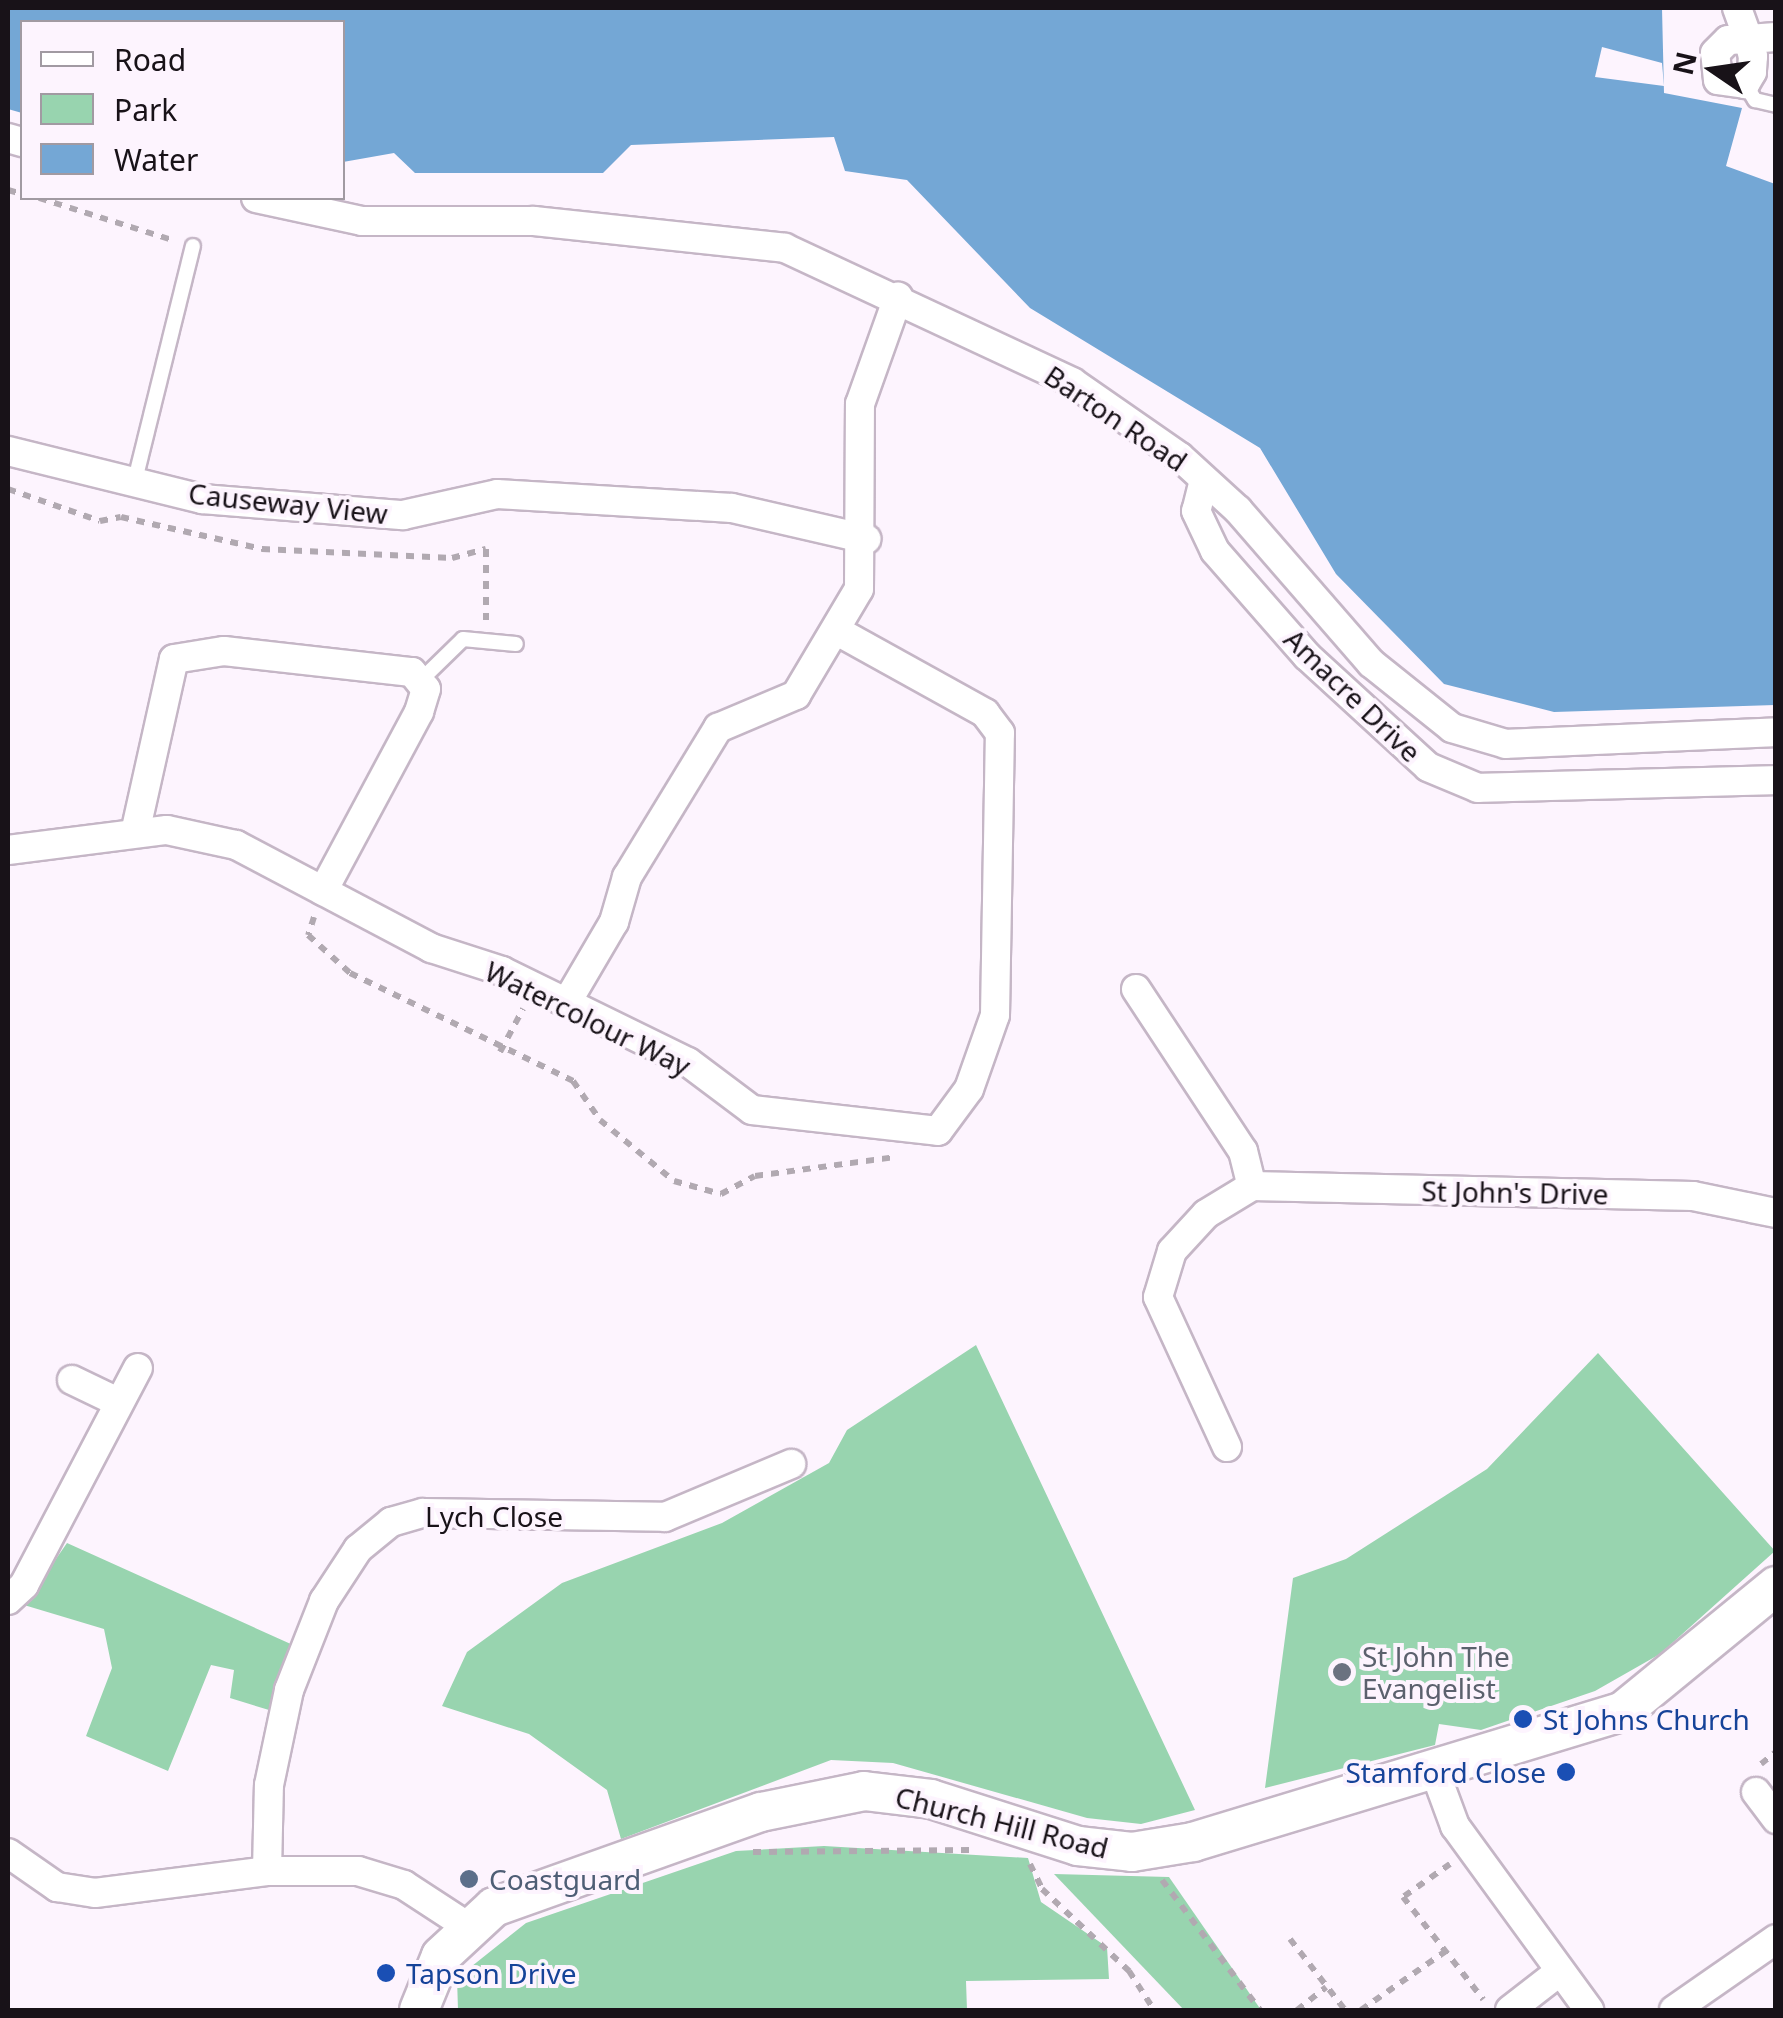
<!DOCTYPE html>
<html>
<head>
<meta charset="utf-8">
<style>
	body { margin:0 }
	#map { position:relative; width:1783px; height:2018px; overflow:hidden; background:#fdf4fe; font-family:"Noto Sans",sans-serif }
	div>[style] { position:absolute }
	.green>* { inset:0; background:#98d4af }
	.water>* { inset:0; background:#74a7d5 }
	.pier>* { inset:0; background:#fdf4fe }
	.path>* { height:6px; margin-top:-3px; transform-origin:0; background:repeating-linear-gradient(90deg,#b1a9b1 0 8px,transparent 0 16px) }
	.roads { filter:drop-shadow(2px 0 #c5b6c6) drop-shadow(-2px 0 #c5b6c6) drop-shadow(0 2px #c5b6c6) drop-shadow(0 -2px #c5b6c6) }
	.lane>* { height:14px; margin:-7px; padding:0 7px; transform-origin:7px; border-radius:7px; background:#fff }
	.street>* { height:28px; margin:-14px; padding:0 14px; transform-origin:14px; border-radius:14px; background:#fff }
	.secondary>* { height:38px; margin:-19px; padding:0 19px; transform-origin:19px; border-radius:19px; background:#fff }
	.dots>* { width:28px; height:28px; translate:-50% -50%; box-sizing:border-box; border:5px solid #fdf4fe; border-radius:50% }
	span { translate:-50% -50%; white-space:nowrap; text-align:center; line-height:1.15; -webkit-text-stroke:8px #fdf4fe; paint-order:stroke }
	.street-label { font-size:28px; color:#181218 }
	.worship-label { font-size:28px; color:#5b616d }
	.left { translate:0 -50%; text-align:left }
	.transit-label { font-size:28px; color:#164399 }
	.right { translate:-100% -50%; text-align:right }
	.service-label { font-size:28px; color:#4e5e75 }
	.frame { position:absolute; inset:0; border:10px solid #181218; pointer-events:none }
	.legend { position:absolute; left:20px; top:20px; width:325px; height:180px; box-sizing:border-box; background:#fdf4fe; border:2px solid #a19aa2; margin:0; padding:12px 18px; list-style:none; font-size:30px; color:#181218 }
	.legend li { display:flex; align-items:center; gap:20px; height:50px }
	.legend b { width:50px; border:2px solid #a19aa2 }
	.north { position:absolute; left:1663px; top:20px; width:100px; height:100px; -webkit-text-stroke:8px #fdf4fe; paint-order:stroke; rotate:283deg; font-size:28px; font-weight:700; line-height:40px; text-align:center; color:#181218 }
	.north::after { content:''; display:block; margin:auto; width:35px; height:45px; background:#181218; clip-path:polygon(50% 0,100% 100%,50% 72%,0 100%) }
</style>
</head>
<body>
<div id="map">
	<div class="green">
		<i style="clip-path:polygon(976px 1345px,1195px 1810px,1141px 1824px,1087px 1818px,893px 1763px,831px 1760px,621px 1839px,607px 1790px,529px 1734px,442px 1706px,467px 1652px,562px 1583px,722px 1523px,829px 1463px,847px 1430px)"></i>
		<i style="clip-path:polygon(1598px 1353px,1775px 1551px,1660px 1654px,1595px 1691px,1481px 1730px,1439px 1724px,1435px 1745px,1265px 1788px,1293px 1578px,1346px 1559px,1487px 1469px)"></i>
		<i style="clip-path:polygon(67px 1543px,293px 1645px,269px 1710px,230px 1698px,234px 1670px,211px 1665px,168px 1771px,86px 1736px,112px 1668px,104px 1629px,24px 1605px)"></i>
		<i style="clip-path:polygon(824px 1846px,1028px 1858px,1041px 1902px,1107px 1947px,1109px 1979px,966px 1981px,967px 2010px,458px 2010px,457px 1978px,526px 1923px,736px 1851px)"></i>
		<i style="clip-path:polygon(1054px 1874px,1169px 1877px,1261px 2010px,1184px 2010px)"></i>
	</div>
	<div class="water">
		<i style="clip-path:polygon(8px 8px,1662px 8px,1664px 93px,1742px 108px,1726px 166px,1775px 184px,1775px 705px,1554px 712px,1444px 684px,1336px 574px,1260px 448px,1030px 308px,907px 180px,845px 171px,834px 137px,631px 145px,603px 173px,415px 173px,394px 153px,343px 162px,342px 22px,22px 22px,22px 113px,8px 109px)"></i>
	</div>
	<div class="pier">
		<i style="clip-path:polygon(1602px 47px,1662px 63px,1664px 86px,1595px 77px)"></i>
	</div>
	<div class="path">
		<i style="left:8px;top:190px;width:15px;rotate:16deg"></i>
		<i style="left:39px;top:198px;width:143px;rotate:17.5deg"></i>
		<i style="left:8px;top:489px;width:97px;rotate:19.2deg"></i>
		<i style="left:100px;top:521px;width:21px;rotate:-11deg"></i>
		<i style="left:121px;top:517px;width:145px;rotate:12.8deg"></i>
		<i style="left:262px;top:549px;width:190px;rotate:2.7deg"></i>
		<i style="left:452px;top:558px;width:35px;rotate:-15deg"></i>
		<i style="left:486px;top:549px;width:71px;rotate:90deg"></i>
		<i style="left:314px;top:917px;width:19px;rotate:108deg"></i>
		<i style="left:308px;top:935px;width:57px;rotate:42.1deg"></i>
		<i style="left:350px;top:973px;width:248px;rotate:25.8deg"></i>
		<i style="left:573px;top:1081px;width:47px;rotate:55.3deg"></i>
		<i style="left:600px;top:1120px;width:96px;rotate:39.5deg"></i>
		<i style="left:674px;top:1181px;width:49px;rotate:15.5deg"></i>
		<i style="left:721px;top:1194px;width:38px;rotate:-28deg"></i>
		<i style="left:755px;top:1176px;width:141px;rotate:-7.7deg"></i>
		<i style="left:500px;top:1052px;width:49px;rotate:-61.9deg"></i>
		<i style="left:1761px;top:1764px;width:19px;rotate:-39deg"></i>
		<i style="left:753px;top:1852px;width:217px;rotate:-0.5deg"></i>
		<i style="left:1030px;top:1864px;width:28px;rotate:64deg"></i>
		<i style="left:1042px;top:1889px;width:120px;rotate:43.3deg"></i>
		<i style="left:1129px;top:1971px;width:46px;rotate:57.3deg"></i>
		<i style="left:1450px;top:1864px;width:57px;rotate:144.9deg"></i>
		<i style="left:1403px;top:1897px;width:130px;rotate:51.9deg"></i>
		<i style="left:1162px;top:1880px;width:163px;rotate:53deg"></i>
		<i style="left:1290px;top:1939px;width:90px;rotate:52.2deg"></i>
		<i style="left:1297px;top:2010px;width:37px;rotate:-38deg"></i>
		<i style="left:1361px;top:2010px;width:103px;rotate:-34.8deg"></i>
	</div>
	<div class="roads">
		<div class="lane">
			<i style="left:1745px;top:84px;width:19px;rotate:58deg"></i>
			<i style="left:1755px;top:100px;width:22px;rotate:13deg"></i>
			<i style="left:135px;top:480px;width:241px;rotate:-76.1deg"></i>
			<i style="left:422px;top:679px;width:57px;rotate:-44.3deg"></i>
			<i style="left:463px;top:639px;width:53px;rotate:5.4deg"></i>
		</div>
		<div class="street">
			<i style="left:1737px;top:8px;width:33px;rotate:70deg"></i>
			<i style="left:1748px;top:39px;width:18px;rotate:74deg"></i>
			<i style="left:1753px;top:56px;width:16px;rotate:94deg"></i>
			<i style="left:1752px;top:72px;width:14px;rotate:120deg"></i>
			<i style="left:1745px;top:84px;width:27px;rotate:-172deg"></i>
			<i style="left:1718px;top:80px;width:27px;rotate:-96deg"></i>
			<i style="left:1715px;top:53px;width:18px;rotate:-45deg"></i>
			<i style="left:1728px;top:40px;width:20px;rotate:-3deg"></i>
			<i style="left:1748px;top:39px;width:28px;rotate:-4deg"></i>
			<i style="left:8px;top:138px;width:15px;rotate:16deg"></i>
			<i style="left:256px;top:198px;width:108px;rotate:12.2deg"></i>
			<i style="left:362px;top:221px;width:172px"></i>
			<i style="left:534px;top:221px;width:252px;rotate:6.1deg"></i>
			<i style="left:785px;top:248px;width:317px;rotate:25deg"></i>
			<i style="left:1072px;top:382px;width:131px;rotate:34.8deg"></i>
			<i style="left:1180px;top:457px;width:79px;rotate:42.4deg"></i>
			<i style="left:1238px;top:510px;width:203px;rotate:49deg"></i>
			<i style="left:1371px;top:663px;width:104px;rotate:38.7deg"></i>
			<i style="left:1452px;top:728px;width:56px;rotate:16.5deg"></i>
			<i style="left:1506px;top:744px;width:270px;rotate:-2.5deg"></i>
			<i style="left:8px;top:451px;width:200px;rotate:13.9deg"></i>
			<i style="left:202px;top:499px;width:202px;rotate:4.6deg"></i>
			<i style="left:403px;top:515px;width:96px;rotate:-12.6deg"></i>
			<i style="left:497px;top:494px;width:235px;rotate:3.4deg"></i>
			<i style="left:732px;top:508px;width:138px;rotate:13deg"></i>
			<i style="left:1204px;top:480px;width:32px;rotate:104deg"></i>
			<i style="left:1196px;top:511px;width:44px;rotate:64.6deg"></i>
			<i style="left:1215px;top:551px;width:140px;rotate:48.8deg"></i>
			<i style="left:1307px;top:656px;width:164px;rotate:42.5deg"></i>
			<i style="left:1428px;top:767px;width:54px;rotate:22.8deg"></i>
			<i style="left:1478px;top:788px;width:298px;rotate:-1.5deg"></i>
			<i style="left:135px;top:833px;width:178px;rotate:-77.4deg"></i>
			<i style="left:174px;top:659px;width:51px;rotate:-9.1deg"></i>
			<i style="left:224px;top:651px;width:189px;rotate:6.4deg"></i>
			<i style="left:412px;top:672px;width:22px;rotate:51deg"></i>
			<i style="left:426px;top:689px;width:24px;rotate:107deg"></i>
			<i style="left:419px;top:712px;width:203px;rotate:118.2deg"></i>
			<i style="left:8px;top:850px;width:160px;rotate:-7.2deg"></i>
			<i style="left:167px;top:830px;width:71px;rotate:12.3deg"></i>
			<i style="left:236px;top:845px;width:221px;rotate:27.8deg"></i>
			<i style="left:431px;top:948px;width:75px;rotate:17.9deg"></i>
			<i style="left:502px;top:971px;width:207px;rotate:26.1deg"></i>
			<i style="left:688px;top:1062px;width:80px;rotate:36.9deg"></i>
			<i style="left:752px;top:1110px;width:187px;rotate:6.4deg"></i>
			<i style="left:938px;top:1131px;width:52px;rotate:-53.6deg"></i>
			<i style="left:969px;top:1089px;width:78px;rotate:-70.6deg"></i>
			<i style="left:995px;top:1015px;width:282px;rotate:-89deg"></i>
			<i style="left:1000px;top:733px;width:25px;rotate:-127deg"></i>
			<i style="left:985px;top:713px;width:169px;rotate:-151deg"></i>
			<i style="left:1136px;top:989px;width:194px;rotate:56.6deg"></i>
			<i style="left:1243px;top:1151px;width:36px;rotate:76deg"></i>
			<i style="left:567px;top:1002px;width:93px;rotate:-59.6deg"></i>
			<i style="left:614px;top:922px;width:47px;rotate:-73.9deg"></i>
			<i style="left:627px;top:877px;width:175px;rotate:-58.6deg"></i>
			<i style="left:718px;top:728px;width:85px;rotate:-22.9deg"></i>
			<i style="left:796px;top:695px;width:123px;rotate:-59.3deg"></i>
			<i style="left:859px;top:589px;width:185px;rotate:-89.7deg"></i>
			<i style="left:860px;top:404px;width:114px;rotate:-70.4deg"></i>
			<i style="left:72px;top:1380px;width:51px;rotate:25.6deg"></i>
			<i style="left:1227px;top:1447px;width:165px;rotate:-114.7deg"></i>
			<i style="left:1158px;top:1297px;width:48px;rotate:-73.1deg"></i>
			<i style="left:1172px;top:1251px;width:50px;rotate:-47.4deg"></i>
			<i style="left:1206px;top:1214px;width:54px;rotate:-31.3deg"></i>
			<i style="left:1252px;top:1186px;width:441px;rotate:1.3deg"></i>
			<i style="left:1693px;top:1196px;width:85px;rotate:11.6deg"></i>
			<i style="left:8px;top:1600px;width:22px;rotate:-43deg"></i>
			<i style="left:24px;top:1585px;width:245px;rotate:-62.3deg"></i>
			<i style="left:1435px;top:1772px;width:58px;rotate:69.7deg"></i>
			<i style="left:1455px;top:1826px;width:228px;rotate:53.9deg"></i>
			<i style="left:1756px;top:1792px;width:34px;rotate:53deg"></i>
			<i style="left:8px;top:1853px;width:60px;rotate:34.8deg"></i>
			<i style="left:57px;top:1887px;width:38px;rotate:9deg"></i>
			<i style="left:95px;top:1893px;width:173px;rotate:-7.3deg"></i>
			<i style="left:267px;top:1871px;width:91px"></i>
			<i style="left:358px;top:1871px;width:48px;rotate:16.9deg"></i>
			<i style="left:404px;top:1885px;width:75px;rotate:33.1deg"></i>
			<i style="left:267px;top:1871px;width:86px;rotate:-88.7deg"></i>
			<i style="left:269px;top:1785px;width:97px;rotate:-78.1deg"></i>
			<i style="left:289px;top:1690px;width:96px;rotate:-68.5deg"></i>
			<i style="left:324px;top:1601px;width:62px;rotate:-56.8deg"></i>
			<i style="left:358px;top:1549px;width:43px;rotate:-39.3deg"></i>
			<i style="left:391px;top:1522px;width:33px;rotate:-16deg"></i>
			<i style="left:423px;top:1513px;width:242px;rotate:0.9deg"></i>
			<i style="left:665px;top:1517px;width:137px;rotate:-22.8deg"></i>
			<i style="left:1510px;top:2010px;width:62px;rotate:-37.8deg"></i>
			<i style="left:1674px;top:2010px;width:124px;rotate:-34.8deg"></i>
		</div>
		<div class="secondary">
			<i style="left:419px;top:2010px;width:58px;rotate:-67.8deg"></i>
			<i style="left:441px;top:1956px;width:72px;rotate:-42.8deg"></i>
			<i style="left:494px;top:1907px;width:283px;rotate:-19.6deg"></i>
			<i style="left:761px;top:1812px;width:105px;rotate:-11.5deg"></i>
			<i style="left:864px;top:1791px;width:67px;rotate:6.8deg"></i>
			<i style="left:931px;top:1799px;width:154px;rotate:17.7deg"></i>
			<i style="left:1078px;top:1846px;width:54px;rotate:6.3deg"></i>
			<i style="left:1132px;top:1852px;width:62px;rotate:-9.3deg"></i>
			<i style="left:1193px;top:1842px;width:448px;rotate:-16.9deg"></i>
			<i style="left:1622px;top:1712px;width:199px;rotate:-39.3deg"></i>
		</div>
	</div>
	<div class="dots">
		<i style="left:1342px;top:1672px;background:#6b7280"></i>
		<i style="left:1523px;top:1719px;background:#1a4fb4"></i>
		<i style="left:1566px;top:1772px;background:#1a4fb4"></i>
		<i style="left:469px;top:1879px;background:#5c6f8a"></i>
		<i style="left:386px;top:1973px;background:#1a4fb4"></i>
	</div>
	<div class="street-label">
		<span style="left:1116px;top:418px;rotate:34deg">Barton Road</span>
		<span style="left:288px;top:503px;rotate:6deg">Causeway View</span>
		<span style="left:1353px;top:695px;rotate:44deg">Amacre Drive</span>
		<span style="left:588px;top:1018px;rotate:26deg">Watercolour Way</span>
		<span style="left:1515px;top:1192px;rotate:1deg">St John's Drive</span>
		<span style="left:494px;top:1516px">Lych Close</span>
		<span style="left:1002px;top:1822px;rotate:14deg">Church Hill Road</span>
	</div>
	<div class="worship-label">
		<span class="left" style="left:1362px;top:1672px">St John The<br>Evangelist</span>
	</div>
	<div class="transit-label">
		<span class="left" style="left:1543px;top:1719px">St Johns Church</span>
		<span class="right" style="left:1546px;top:1772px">Stamford Close</span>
		<span class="left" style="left:406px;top:1973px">Tapson Drive</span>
	</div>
	<div class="service-label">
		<span class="left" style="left:489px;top:1879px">Coastguard</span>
	</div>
	<div class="frame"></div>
	<ul class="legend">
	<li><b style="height:12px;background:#fff"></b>Road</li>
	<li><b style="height:28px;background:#98d4af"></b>Park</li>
	<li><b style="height:28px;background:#74a7d5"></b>Water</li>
	</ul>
	<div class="north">N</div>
</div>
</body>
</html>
